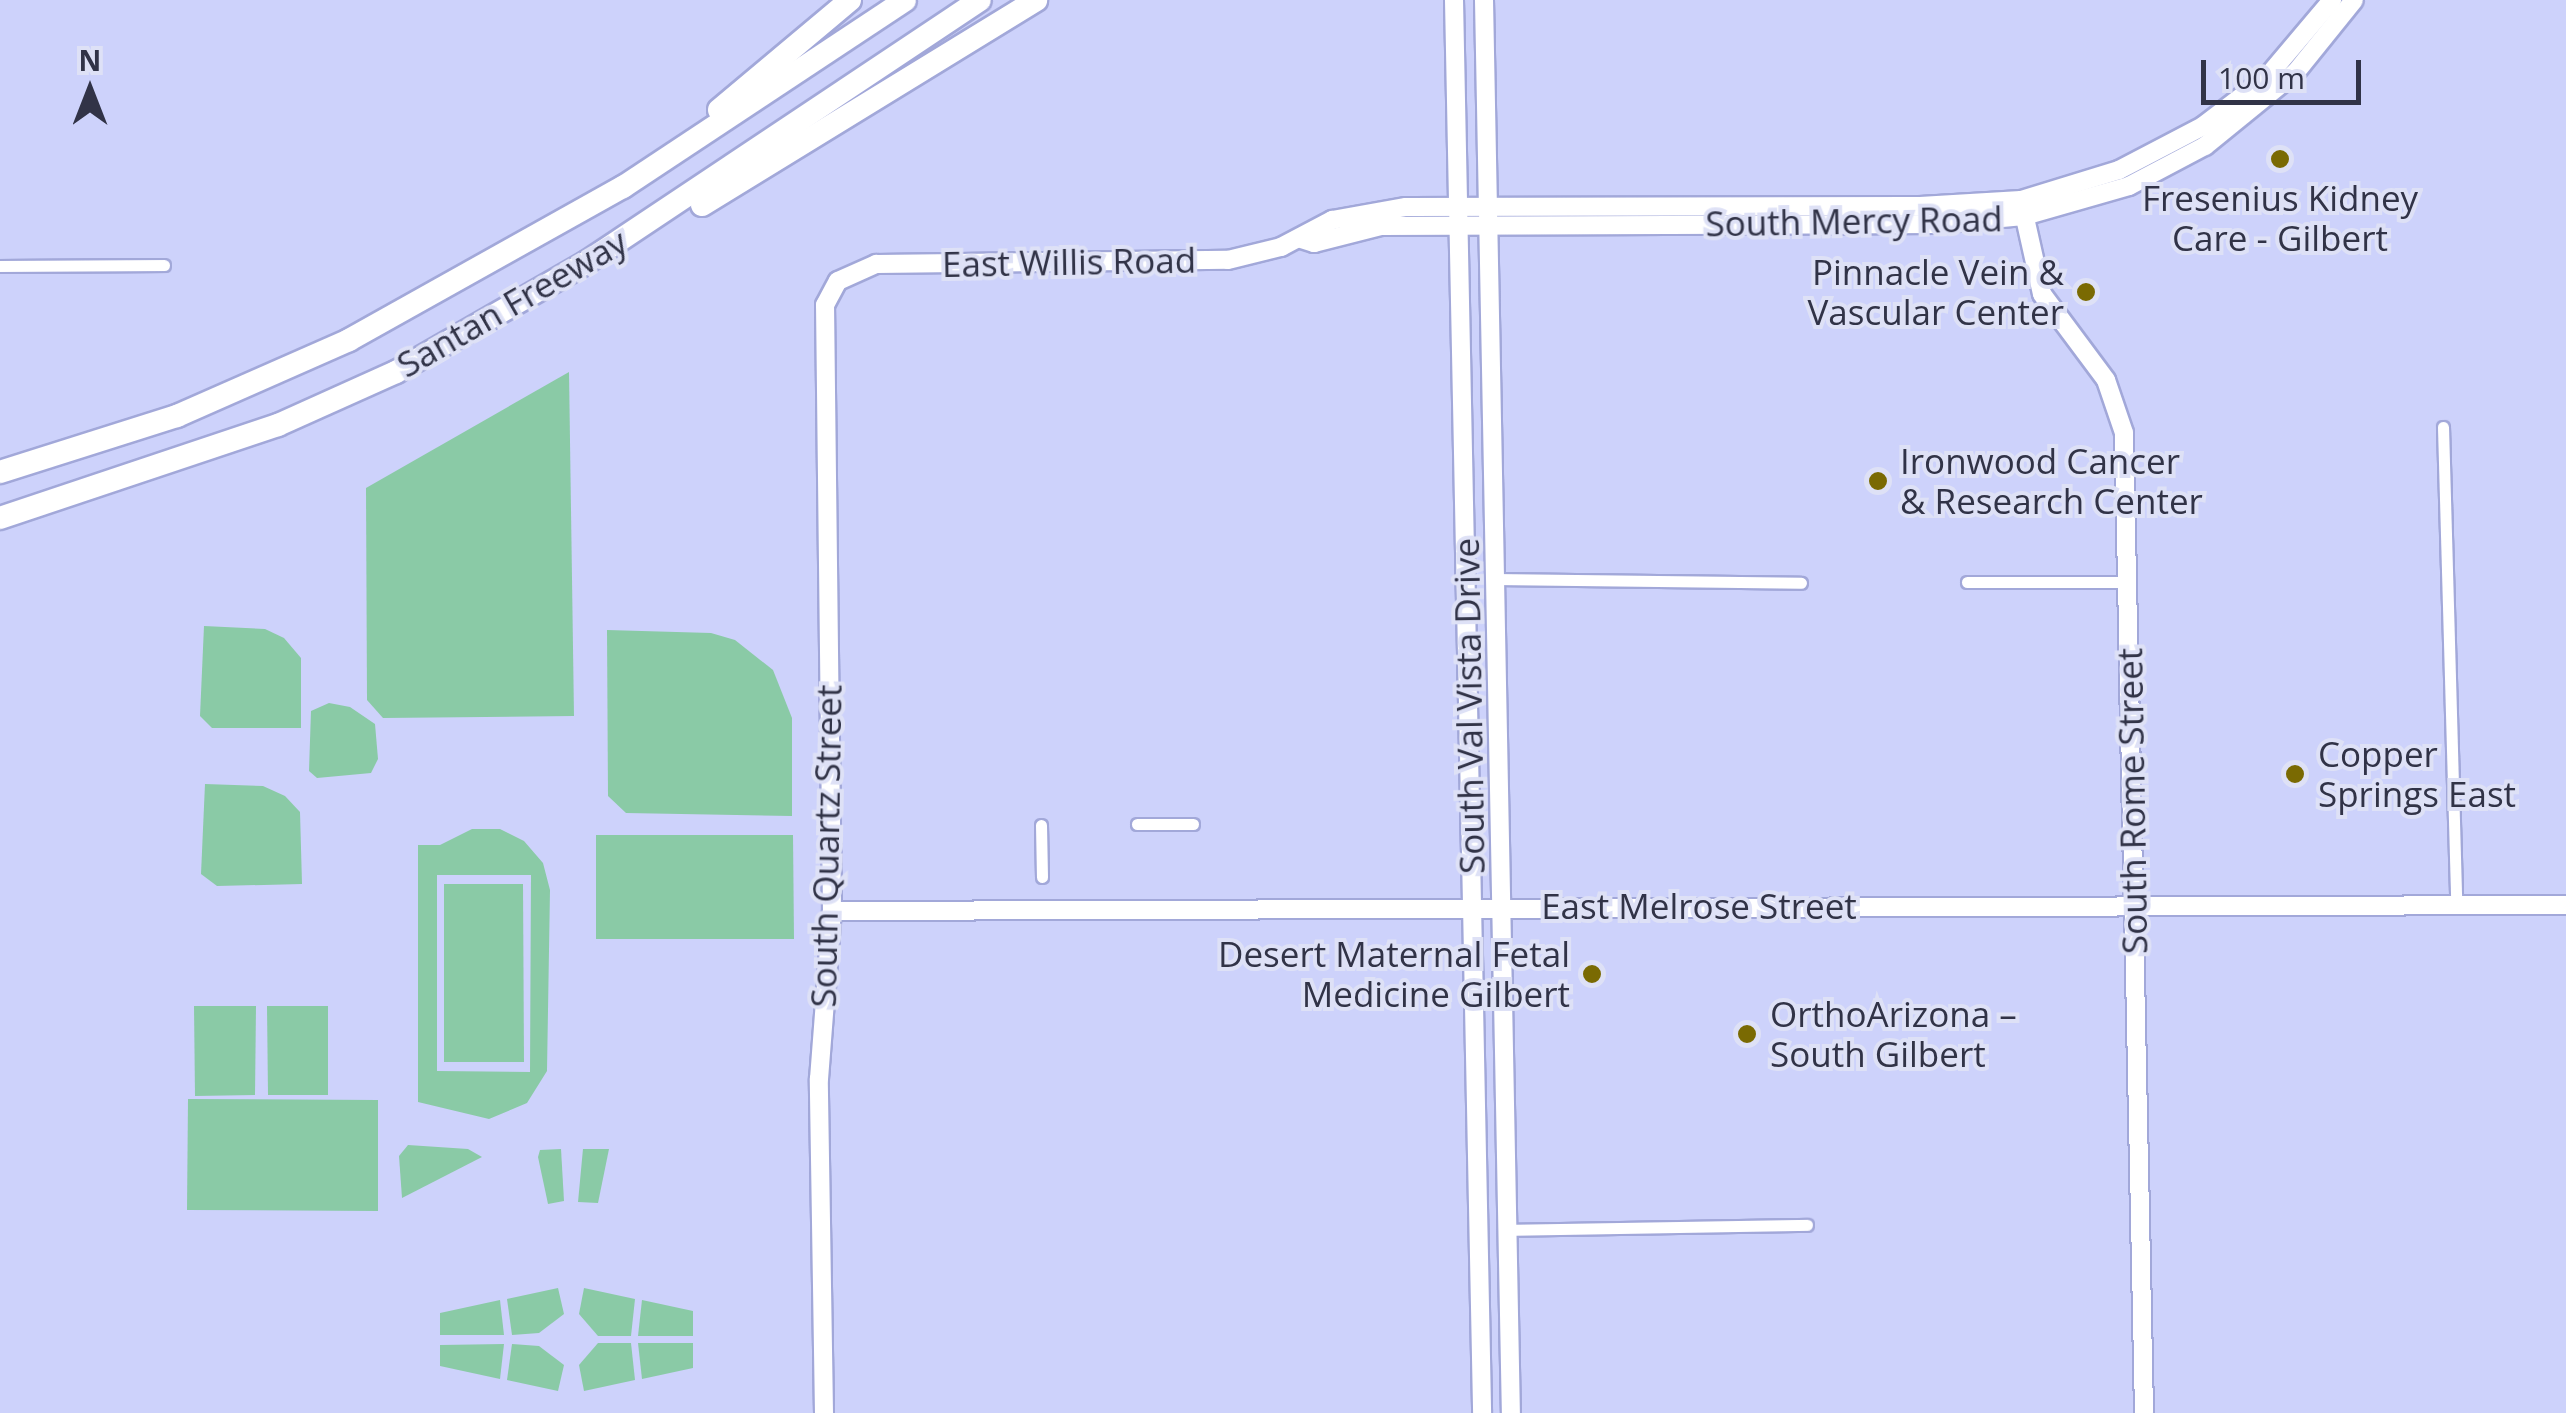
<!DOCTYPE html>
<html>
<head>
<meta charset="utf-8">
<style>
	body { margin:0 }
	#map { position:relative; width:2566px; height:1413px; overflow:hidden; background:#cdd2fb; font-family:"Open Sans",sans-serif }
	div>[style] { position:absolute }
	.green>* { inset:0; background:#8acaa6 }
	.roads { filter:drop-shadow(2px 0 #a2a8d9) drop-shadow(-2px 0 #a2a8d9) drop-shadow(0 2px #a2a8d9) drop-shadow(0 -2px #a2a8d9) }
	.street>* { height:11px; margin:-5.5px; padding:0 5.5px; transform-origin:5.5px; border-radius:5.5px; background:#fff }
	.secondary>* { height:18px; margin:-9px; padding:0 9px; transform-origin:9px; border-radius:9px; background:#fff }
	.highway>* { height:22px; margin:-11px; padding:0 11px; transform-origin:11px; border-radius:11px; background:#fff }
	.dots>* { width:28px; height:28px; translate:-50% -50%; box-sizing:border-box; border:5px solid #dee1f6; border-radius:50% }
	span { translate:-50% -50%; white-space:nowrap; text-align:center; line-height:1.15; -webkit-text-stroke:8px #dee1f6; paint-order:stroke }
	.poi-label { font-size:35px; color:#313347 }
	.right { translate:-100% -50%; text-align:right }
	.left { translate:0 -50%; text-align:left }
	.street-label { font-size:35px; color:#313347 }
	.north { position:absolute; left:40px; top:40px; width:100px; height:100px; -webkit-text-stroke:8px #dee1f6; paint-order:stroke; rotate:0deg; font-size:28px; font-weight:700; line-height:40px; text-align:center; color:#313347 }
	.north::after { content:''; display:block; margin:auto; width:35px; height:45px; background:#313347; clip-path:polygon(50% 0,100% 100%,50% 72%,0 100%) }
	.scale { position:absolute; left:2201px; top:60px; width:160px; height:45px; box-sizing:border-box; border:5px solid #313347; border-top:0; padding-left:12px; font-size:30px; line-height:35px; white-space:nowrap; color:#313347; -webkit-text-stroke:8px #dee1f6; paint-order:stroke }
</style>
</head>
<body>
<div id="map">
	<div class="green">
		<i style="clip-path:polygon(569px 372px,574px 716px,383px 718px,367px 700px,366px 488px)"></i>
		<i style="clip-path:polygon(204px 626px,265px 629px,284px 638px,301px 658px,301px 728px,212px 728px,200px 716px)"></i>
		<i style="clip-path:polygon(607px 630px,711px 633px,735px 640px,773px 670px,792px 718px,792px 816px,626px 813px,608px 796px)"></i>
		<i style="clip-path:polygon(329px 703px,350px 707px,375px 724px,378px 759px,371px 773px,317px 778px,309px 771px,311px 711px)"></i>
		<i style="clip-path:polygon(205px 784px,263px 786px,285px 796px,300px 812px,302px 884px,217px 886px,201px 874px)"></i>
		<i style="clip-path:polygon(evenodd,472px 829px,500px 829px,524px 841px,543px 863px,550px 890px,547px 1071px,527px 1103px,489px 1119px,418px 1102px,418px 845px,440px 845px,472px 829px,437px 875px,531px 875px,530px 1072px,437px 1071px,437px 875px)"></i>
		<i style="clip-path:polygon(596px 835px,793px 835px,794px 939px,596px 939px)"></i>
		<i style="clip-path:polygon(444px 884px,523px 884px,524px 1062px,444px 1062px)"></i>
		<i style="clip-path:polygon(194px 1006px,256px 1006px,255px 1095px,195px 1096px)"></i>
		<i style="clip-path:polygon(267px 1006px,328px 1006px,328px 1095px,268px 1095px)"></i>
		<i style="clip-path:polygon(188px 1099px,378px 1100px,378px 1211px,187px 1210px)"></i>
		<i style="clip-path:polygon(408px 1145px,468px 1149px,482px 1157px,402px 1198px,399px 1156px)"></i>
		<i style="clip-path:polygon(561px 1149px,564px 1201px,548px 1204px,538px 1157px,540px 1150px)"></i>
		<i style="clip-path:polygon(583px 1149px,609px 1149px,598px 1203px,578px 1202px)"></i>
		<i style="clip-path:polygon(558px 1288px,564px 1314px,539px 1333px,512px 1335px,507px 1299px)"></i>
		<i style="clip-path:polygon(584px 1288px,635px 1299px,631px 1336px,598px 1336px,579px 1314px)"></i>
		<i style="clip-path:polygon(500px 1300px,504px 1335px,440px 1335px,440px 1313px)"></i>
		<i style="clip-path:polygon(642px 1300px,693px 1311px,693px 1336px,638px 1336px)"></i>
		<i style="clip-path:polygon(598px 1343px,631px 1343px,635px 1380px,584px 1391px,579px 1365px)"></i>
		<i style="clip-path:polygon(638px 1343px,693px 1343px,693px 1368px,642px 1379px)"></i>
		<i style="clip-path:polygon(504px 1344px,500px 1379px,440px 1366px,440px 1345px)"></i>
		<i style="clip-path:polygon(512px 1344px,539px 1346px,564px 1365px,558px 1391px,507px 1380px)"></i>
	</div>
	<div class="roads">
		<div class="street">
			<i style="left:0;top:266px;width:164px;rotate:-0.3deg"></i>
			<i style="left:2443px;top:427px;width:478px;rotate:88.4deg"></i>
			<i style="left:1494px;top:579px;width:307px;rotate:0.7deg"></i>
			<i style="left:1967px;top:582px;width:161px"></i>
			<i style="left:1137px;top:824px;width:56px"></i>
			<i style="left:1041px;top:825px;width:52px;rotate:88.9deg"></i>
			<i style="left:1506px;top:1230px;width:301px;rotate:-1deg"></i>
		</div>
		<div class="secondary">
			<i style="left:1454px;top:0;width:1413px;rotate:88.86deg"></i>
			<i style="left:1484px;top:0;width:1413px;rotate:88.91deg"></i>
			<i style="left:2021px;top:200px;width:96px;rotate:77.4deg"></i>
			<i style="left:2042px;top:294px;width:107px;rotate:53.3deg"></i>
			<i style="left:2106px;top:380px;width:56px;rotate:71.2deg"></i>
			<i style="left:2124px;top:433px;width:980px;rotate:88.83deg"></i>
			<i style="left:1301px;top:239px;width:14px;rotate:17deg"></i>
			<i style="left:1314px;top:243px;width:69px;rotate:-14.2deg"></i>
			<i style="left:1381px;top:226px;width:556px;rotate:-0.21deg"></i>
			<i style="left:1937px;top:224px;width:87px;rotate:-5.3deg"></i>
			<i style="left:2024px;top:216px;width:109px;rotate:-15.9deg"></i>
			<i style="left:2129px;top:186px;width:86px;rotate:-27.8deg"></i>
			<i style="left:2205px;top:146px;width:117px;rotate:-39.1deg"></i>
			<i style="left:2296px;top:72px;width:92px;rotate:-51.1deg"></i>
			<i style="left:832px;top:911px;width:1734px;rotate:-0.2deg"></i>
			<i style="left:824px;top:1413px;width:334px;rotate:-90.9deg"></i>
			<i style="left:819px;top:1079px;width:169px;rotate:-85.6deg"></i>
			<i style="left:832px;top:911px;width:606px;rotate:-90.66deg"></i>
			<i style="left:825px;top:305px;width:27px;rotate:-62deg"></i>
			<i style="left:838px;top:281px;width:42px;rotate:-24.1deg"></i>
			<i style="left:876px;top:264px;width:352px;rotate:-0.7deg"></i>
			<i style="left:1228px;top:260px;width:55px;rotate:-13.8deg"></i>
			<i style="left:1281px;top:247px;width:58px;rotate:-27.9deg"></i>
			<i style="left:1332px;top:220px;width:75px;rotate:-10deg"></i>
			<i style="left:1406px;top:207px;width:514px;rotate:-0.11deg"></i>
			<i style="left:1920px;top:206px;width:101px;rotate:-3.4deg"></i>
			<i style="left:2021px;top:200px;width:102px;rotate:-17deg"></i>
			<i style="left:2119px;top:170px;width:95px;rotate:-27.6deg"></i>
			<i style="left:2203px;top:126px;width:81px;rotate:-37.4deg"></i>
			<i style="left:2267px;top:77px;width:101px;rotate:-49.8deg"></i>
		</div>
		<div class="highway">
			<i style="left:719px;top:110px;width:171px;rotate:-40deg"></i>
			<i style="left:702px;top:205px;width:392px;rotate:-31.5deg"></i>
			<i style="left:0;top:472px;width:186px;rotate:-17.6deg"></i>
			<i style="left:177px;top:416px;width:188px;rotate:-23.8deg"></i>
			<i style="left:349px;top:340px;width:314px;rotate:-29.2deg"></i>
			<i style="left:623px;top:187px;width:338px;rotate:-33.5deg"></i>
			<i style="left:0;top:518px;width:293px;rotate:-18.5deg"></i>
			<i style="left:278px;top:425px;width:129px;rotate:-24.2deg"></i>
			<i style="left:396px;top:372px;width:220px;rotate:-29.9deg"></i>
			<i style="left:587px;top:262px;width:472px;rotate:-33.7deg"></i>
		</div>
	</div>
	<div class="dots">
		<i style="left:2280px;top:159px;background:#7a6a02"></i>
		<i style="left:2086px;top:292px;background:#7a6a02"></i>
		<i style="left:1878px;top:481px;background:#7a6a02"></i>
		<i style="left:2295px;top:774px;background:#7a6a02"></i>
		<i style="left:1592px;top:974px;background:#7a6a02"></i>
		<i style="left:1747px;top:1034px;background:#7a6a02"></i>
	</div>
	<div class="poi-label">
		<span style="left:2280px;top:218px">Fresenius Kidney<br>Care - Gilbert</span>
		<span class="right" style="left:2064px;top:292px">Pinnacle Vein &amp;<br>Vascular Center</span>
		<span class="left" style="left:1900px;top:481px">Ironwood Cancer<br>&amp; Research Center</span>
		<span class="left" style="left:2318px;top:774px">Copper<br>Springs East</span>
		<span class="right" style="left:1570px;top:974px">Desert Maternal Fetal<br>Medicine Gilbert</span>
		<span class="left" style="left:1770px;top:1034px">OrthoArizona –<br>South Gilbert</span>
	</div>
	<div class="street-label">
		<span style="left:1854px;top:221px;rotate:-1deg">South Mercy Road</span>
		<span style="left:1069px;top:262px;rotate:-1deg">East Willis Road</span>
		<span style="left:512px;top:303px;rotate:-30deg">Santan Freeway</span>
		<span style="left:1469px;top:706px;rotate:-91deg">South Val Vista Drive</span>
		<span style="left:2132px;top:801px;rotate:-91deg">South Rome Street</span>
		<span style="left:826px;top:846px;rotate:-89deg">South Quartz Street</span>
		<span style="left:1699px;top:906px">East Melrose Street</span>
	</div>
	<div class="north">N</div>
	<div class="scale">100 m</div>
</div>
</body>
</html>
